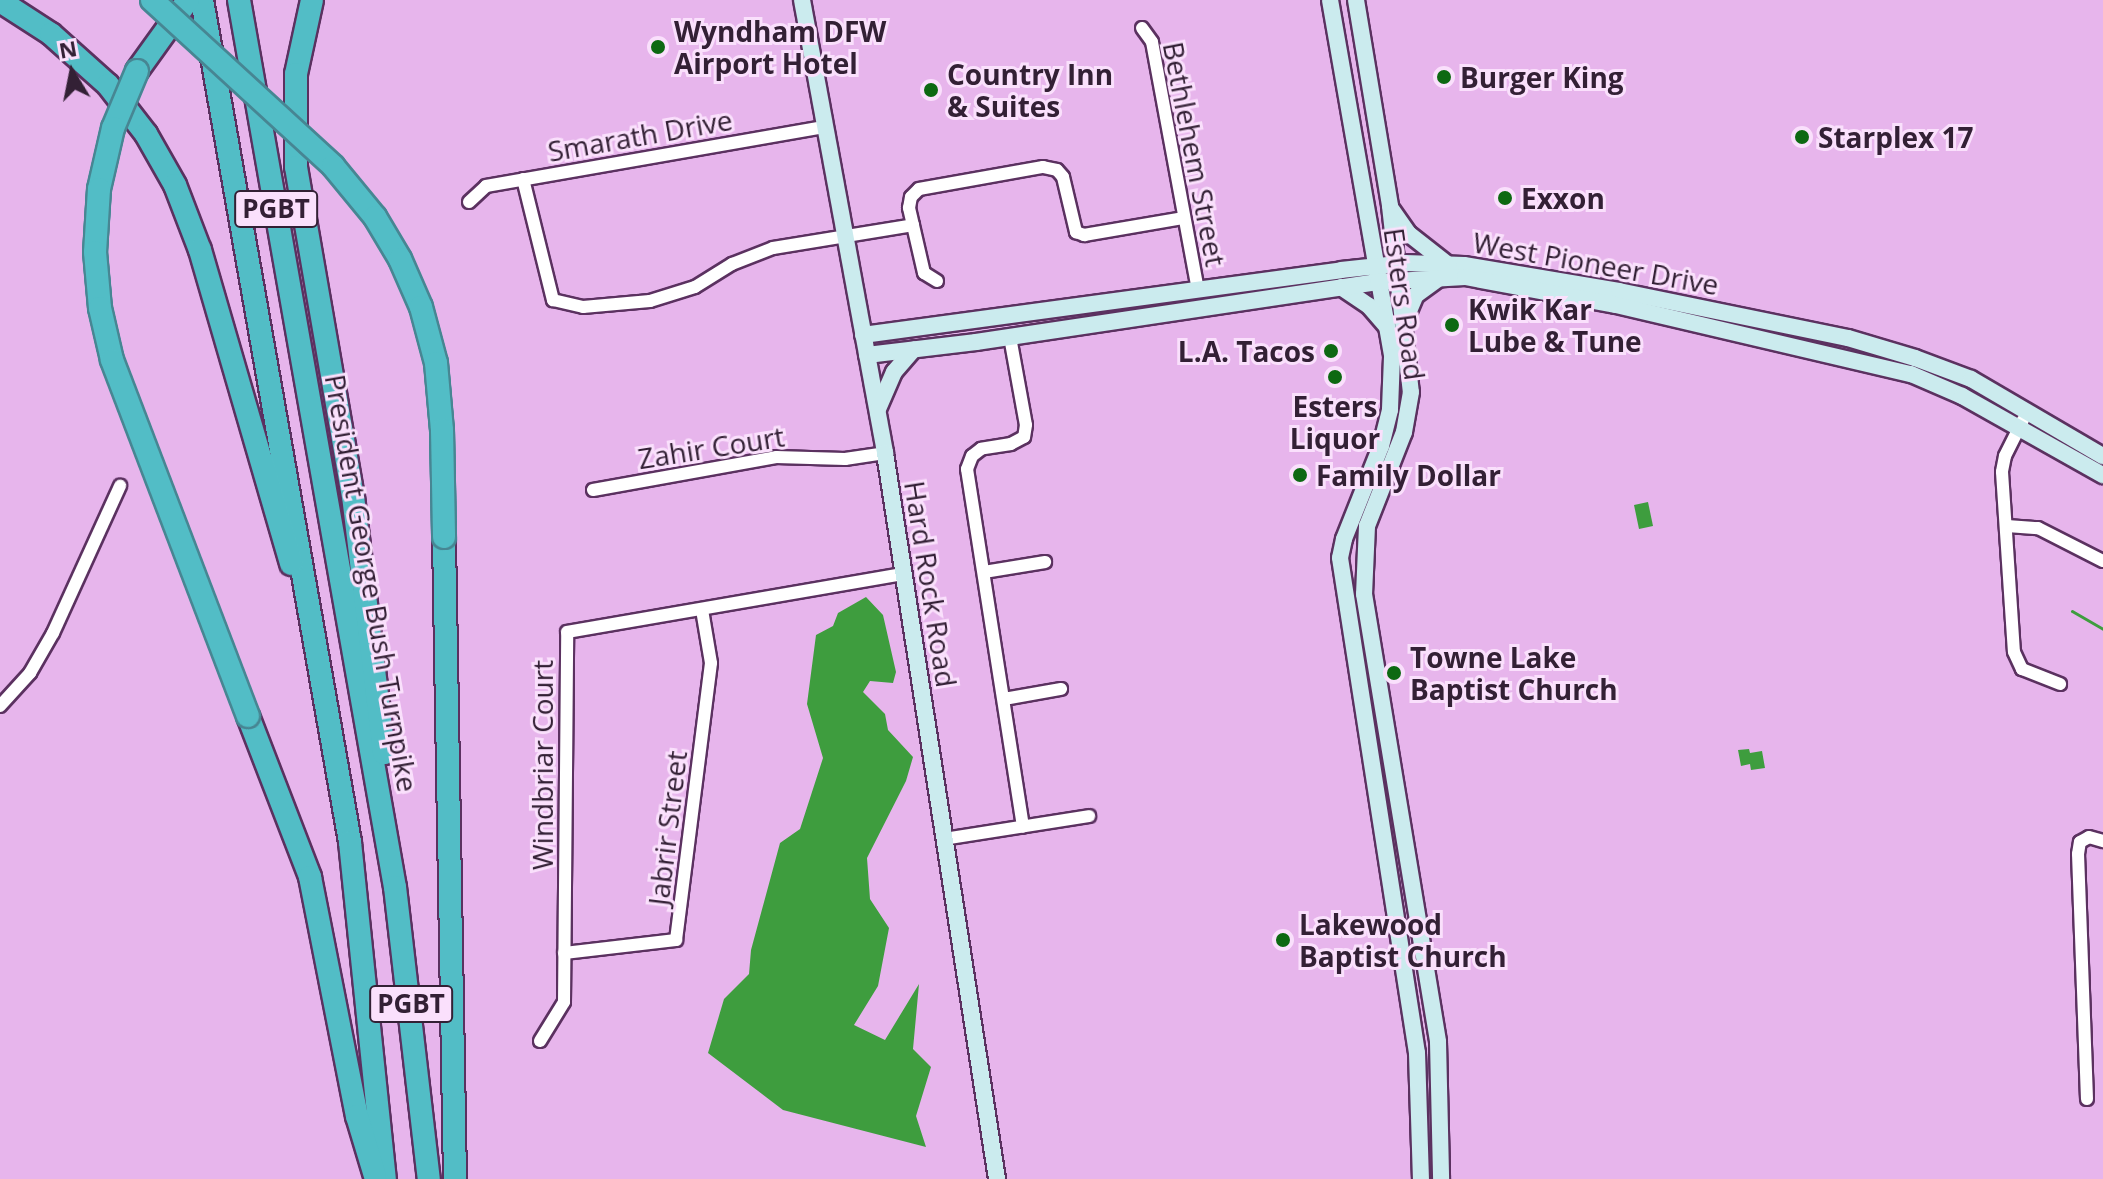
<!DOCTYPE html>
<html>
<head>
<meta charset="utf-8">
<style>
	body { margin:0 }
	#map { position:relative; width:2103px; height:1179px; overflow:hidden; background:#e7b5ec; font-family:"Open Sans",sans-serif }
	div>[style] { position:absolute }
	.water>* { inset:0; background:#3e9d3e }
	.stream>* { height:3px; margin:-1.5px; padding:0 1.5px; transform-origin:1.5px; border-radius:1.5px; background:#3e9d3e }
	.roads { filter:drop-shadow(2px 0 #5b3160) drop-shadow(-2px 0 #5b3160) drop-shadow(0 2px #5b3160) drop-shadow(0 -2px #5b3160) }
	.street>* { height:12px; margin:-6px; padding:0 6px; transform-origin:6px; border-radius:6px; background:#fff }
	.secondary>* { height:16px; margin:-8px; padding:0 8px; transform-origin:8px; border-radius:8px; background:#cbebee }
	.highway>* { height:22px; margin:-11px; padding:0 11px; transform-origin:11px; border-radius:11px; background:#52bdc6 }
	.bridges { filter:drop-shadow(2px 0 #478693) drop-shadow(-2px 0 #478693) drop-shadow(0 2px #478693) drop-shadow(0 -2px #478693) }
	.highway-bridge>* { height:22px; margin:-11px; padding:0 11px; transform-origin:11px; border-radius:11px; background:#52bdc6 }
	.dots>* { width:22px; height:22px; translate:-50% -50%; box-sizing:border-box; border:4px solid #fae0fc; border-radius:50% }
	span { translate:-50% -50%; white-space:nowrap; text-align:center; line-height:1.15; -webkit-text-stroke:6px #fae0fc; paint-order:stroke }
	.shield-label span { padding:2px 6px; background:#fae0fc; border:2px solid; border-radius:6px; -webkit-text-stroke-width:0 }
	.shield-label { font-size:26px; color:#332035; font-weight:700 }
	.poi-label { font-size:28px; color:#332035; font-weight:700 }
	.left { translate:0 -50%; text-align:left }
	.right { translate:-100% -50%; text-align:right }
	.street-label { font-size:28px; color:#332035 }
	.north { position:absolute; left:32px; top:32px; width:80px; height:80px; -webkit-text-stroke:6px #fae0fc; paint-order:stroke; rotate:350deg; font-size:22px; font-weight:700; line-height:32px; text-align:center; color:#332035 }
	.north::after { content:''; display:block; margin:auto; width:28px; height:36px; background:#332035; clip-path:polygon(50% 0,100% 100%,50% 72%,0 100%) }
</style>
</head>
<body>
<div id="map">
	<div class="water">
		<i style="clip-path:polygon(1648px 502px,1653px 526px,1639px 529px,1634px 505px)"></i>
		<i style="clip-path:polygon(866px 597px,883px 615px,896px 672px,893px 683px,870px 681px,863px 692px,885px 714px,888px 730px,913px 757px,906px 781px,867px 858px,870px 899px,889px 928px,878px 986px,854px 1025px,885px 1040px,919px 984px,913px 1049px,931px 1067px,916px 1116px,926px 1147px,783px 1110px,708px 1053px,724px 999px,749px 974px,751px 950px,780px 843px,800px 829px,823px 758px,807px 704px,816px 635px,833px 626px,838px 613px)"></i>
		<i style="clip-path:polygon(1749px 749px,1750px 753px,1762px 751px,1765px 768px,1751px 770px,1750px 764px,1741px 766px,1738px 750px)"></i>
	</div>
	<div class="stream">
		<i style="left:2072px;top:611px;width:36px;rotate:30deg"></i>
	</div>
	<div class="roads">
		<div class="street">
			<i style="left:1142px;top:28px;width:17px;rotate:54deg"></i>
			<i style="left:1152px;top:42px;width:252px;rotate:79.5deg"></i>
			<i style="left:523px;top:179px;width:125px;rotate:76.1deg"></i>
			<i style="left:553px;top:300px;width:31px;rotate:13deg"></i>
			<i style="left:583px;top:307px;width:67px;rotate:-5.1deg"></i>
			<i style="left:650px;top:301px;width:47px;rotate:-17.3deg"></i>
			<i style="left:695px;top:287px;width:44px;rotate:-31.9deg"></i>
			<i style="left:732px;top:264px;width:44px;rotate:-21.3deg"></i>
			<i style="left:773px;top:248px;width:142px;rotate:-9.3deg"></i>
			<i style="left:469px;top:202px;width:23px;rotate:-43deg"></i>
			<i style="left:486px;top:186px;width:343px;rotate:-9.9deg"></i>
			<i style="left:937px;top:281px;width:15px;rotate:-148deg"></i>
			<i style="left:924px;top:273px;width:67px;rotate:-103deg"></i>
			<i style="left:909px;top:208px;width:11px;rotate:-80deg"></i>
			<i style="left:911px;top:197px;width:11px;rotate:-45deg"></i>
			<i style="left:919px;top:189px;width:126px;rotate:-10.1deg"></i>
			<i style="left:1043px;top:167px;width:14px;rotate:12deg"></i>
			<i style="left:1057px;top:170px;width:9px;rotate:49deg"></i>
			<i style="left:1063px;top:177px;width:57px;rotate:76.7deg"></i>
			<i style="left:1076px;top:232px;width:9px;rotate:21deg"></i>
			<i style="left:1084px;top:235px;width:100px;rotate:-9.7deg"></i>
			<i style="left:1010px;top:337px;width:89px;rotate:79.7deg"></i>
			<i style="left:1026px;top:425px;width:12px;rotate:99deg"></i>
			<i style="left:1024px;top:437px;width:15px;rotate:152deg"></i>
			<i style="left:1011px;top:444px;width:30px;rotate:171deg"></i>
			<i style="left:981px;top:449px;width:11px;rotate:142deg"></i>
			<i style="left:972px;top:456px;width:14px;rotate:111deg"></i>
			<i style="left:967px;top:469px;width:362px;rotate:81.1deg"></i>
			<i style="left:2023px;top:420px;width:40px;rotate:116.6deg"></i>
			<i style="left:2005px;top:456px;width:16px;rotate:101deg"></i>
			<i style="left:2002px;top:472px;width:180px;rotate:86.2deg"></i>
			<i style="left:2014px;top:652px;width:19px;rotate:65deg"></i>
			<i style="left:2022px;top:669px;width:41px;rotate:21.5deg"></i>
			<i style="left:593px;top:490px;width:186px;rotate:-10.2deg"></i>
			<i style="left:776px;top:457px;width:69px;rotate:1.7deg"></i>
			<i style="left:845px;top:459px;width:40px;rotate:-8.5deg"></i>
			<i style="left:2007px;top:526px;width:31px;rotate:4deg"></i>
			<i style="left:2038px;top:528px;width:73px;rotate:26.9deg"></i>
			<i style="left:984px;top:572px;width:62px;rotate:-9.3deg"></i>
			<i style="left:1004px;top:699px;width:58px;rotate:-10deg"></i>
			<i style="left:0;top:706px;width:45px;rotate:-47.7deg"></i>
			<i style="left:30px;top:673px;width:46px;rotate:-60.1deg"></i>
			<i style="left:53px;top:633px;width:162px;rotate:-65.5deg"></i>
			<i style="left:944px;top:839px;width:147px;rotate:-9deg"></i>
			<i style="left:564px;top:953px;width:113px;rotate:-6.6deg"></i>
			<i style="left:676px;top:940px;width:279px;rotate:-82.8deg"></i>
			<i style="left:711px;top:663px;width:54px;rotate:-99.6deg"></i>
			<i style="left:540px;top:1041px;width:46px;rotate:-58.4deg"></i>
			<i style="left:564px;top:1002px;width:370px;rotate:-89.5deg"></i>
			<i style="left:567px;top:632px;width:342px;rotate:-9.8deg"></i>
			<i style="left:2087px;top:1099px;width:245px;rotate:-92.1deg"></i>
			<i style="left:2078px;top:854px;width:12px;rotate:-81deg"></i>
			<i style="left:2080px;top:842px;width:10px;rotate:-29deg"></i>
			<i style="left:2089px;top:837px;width:15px;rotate:16deg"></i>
		</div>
		<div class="secondary">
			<i style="left:802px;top:0;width:461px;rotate:79.6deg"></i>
			<i style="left:885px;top:453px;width:735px;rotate:81.23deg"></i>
			<i style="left:1330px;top:0;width:362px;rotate:80.1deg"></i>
			<i style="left:1392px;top:357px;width:53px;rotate:92.2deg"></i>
			<i style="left:1390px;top:410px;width:37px;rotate:104deg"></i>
			<i style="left:1381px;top:446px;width:100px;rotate:111.7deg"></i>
			<i style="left:1344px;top:539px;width:19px;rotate:102deg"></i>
			<i style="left:1340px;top:558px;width:501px;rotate:81.16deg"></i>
			<i style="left:1417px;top:1053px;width:126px;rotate:88.2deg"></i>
			<i style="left:1356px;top:0;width:209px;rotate:80.6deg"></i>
			<i style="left:1390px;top:206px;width:187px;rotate:83.6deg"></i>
			<i style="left:1411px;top:392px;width:41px;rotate:99.9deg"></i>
			<i style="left:1404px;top:432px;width:101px;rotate:111.5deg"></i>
			<i style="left:1367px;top:526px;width:68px;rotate:92.5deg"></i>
			<i style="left:1364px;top:594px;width:454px;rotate:80.6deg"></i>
			<i style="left:1438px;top:1042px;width:137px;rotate:88.7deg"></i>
			<i style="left:1392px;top:210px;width:29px;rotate:55deg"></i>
			<i style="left:1409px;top:234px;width:47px;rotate:38.1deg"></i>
			<i style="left:1341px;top:287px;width:34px;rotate:34deg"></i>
			<i style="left:1369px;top:306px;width:28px;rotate:49deg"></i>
			<i style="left:1406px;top:318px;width:25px;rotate:-67deg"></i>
			<i style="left:1416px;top:295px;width:31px;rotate:-36deg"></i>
			<i style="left:863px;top:335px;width:482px;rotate:-7.7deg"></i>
			<i style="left:1341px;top:270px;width:64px;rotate:-6.2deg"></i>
			<i style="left:1405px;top:263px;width:59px;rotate:1.9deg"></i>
			<i style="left:1464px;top:265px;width:157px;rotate:9.5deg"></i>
			<i style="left:1619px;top:291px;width:234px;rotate:11.6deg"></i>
			<i style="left:1848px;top:338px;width:70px;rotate:16.6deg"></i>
			<i style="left:1915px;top:358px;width:60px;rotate:20.6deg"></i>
			<i style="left:1971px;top:379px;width:153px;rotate:30.3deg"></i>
			<i style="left:867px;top:355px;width:110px;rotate:-6.8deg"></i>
			<i style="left:976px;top:342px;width:406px;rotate:-8.5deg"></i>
			<i style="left:1378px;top:282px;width:87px;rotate:-3.3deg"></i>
			<i style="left:1465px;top:277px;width:154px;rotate:10.5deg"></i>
			<i style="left:1616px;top:305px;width:303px;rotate:13.2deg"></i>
			<i style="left:1911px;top:374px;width:56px;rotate:23.3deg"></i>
			<i style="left:1962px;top:396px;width:162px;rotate:29.3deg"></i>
			<i style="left:878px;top:409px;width:40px;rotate:-66.6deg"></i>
			<i style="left:894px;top:372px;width:30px;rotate:-49deg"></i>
		</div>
		<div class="highway">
			<i style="left:202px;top:0;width:855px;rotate:80.03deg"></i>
			<i style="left:350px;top:842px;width:339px;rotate:84.1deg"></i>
			<i style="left:239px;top:0;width:901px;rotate:80.03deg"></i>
			<i style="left:395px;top:887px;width:294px;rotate:83.4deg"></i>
			<i style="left:312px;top:0;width:76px;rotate:102.2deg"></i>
			<i style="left:296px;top:74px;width:93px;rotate:90deg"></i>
			<i style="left:296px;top:167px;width:334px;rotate:80.2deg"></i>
			<i style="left:353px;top:496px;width:259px;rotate:83.1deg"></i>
			<i style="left:0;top:1px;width:61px;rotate:32.9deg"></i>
			<i style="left:51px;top:34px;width:76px;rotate:41.8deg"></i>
			<i style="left:108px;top:85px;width:62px;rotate:52.2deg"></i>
			<i style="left:146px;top:134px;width:59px;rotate:60.4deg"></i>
			<i style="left:175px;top:185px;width:70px;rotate:69deg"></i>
			<i style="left:200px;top:250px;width:327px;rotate:73.8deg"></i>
			<i style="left:137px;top:71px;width:87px;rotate:-54.3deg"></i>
			<i style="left:444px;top:537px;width:642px;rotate:89.02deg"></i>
			<i style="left:248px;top:716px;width:173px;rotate:68.9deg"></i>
			<i style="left:310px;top:877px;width:244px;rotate:78.9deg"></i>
			<i style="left:357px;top:1116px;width:63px;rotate:73.3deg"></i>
		</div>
	</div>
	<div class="bridges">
		<div class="highway-bridge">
			<i style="left:152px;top:0;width:246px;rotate:42.5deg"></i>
			<i style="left:333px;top:166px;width:66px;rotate:50.5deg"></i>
			<i style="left:375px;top:217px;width:49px;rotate:59.2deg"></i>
			<i style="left:400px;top:259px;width:52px;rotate:66.4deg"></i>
			<i style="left:421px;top:307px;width:58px;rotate:75deg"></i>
			<i style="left:436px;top:363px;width:67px;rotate:84.9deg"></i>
			<i style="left:442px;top:430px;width:107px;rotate:88.9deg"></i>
			<i style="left:137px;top:71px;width:62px;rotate:112.8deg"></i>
			<i style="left:113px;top:128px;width:63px;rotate:102.9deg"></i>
			<i style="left:99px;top:189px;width:63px;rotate:93.6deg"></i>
			<i style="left:95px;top:252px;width:56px;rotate:84.9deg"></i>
			<i style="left:100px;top:308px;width:53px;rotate:77deg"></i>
			<i style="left:112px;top:360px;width:381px;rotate:69.1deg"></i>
		</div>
	</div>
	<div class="dots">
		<i style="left:658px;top:47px;background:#0d6912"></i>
		<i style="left:1444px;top:77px;background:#0d6912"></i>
		<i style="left:931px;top:90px;background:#0d6912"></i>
		<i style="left:1802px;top:137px;background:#0d6912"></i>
		<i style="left:1505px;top:198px;background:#0d6912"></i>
		<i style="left:1452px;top:325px;background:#0d6912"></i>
		<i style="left:1331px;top:351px;background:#0d6912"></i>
		<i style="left:1335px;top:377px;background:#0d6912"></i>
		<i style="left:1300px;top:475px;background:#0d6912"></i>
		<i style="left:1394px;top:673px;background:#0d6912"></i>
		<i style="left:1283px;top:940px;background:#0d6912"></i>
	</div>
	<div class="shield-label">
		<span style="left:276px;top:209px">PGBT</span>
		<span style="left:411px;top:1004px">PGBT</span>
	</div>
	<div class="poi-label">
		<span class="left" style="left:674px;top:47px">Wyndham DFW<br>Airport Hotel</span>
		<span class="left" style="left:947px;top:90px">Country Inn<br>&amp; Suites</span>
		<span class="left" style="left:1460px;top:77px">Burger King</span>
		<span class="left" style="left:1818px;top:137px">Starplex 17</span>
		<span class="left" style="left:1521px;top:198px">Exxon</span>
		<span class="left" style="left:1468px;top:325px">Kwik Kar<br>Lube &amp; Tune</span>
		<span class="right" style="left:1315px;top:351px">L.A. Tacos</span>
		<span style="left:1335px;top:422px">Esters<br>Liquor</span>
		<span class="left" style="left:1316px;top:475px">Family Dollar</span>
		<span class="left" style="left:1410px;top:673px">Towne Lake<br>Baptist Church</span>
		<span class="left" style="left:1299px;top:940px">Lakewood<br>Baptist Church</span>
	</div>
	<div class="street-label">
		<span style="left:640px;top:135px;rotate:-10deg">Smarath Drive</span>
		<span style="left:1195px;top:154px;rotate:79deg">Bethlehem Street</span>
		<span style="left:1596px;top:263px;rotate:10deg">West Pioneer Drive</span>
		<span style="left:1405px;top:304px;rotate:82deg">Esters Road</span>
		<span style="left:711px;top:447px;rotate:-9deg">Zahir Court</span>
		<span style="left:372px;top:583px;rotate:80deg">President George Bush Turnpike</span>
		<span style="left:931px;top:584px;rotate:81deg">Hard Rock Road</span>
		<span style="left:542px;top:765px;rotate:-90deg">Windbriar Court</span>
		<span style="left:667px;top:828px;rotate:-83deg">Jabrir Street</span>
	</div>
	<div class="north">N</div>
</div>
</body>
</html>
